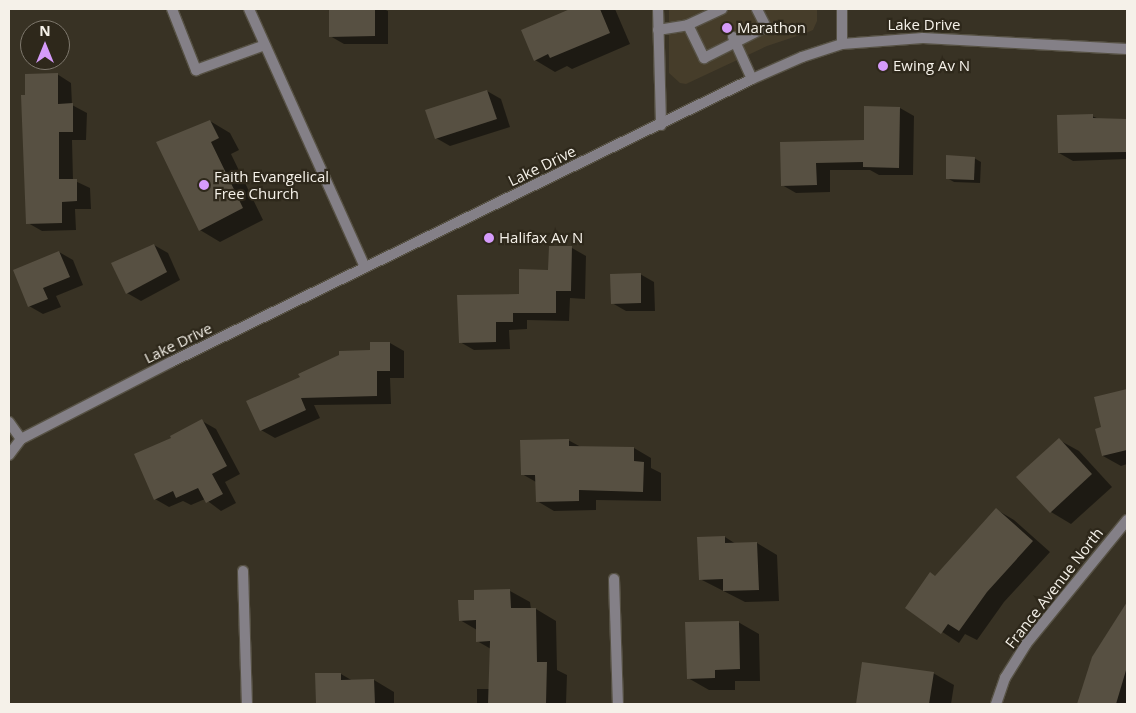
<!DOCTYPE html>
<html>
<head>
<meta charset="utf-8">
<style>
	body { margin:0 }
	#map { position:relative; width:1136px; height:713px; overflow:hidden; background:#383224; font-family:"Open Sans",sans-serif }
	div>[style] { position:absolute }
	.built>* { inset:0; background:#463d2a }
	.shadow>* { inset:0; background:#0007 }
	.building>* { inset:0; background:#575042 }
	.roads { filter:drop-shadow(1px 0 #565144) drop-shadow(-1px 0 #565144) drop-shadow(0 1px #565144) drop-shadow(0 -1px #565144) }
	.service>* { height:10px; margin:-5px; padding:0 5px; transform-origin:5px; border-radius:5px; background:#848087 }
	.minor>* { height:10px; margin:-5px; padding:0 5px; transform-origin:5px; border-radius:5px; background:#848087 }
	.tertiary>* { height:10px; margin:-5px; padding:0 5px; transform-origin:5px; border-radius:5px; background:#848087 }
	.dots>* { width:14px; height:14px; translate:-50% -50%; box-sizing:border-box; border:2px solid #2e281b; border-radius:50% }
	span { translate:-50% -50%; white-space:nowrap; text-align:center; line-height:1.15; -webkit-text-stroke:4.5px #2e281b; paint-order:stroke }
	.street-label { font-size:15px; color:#f5f1e9 }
	.poi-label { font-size:15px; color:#f5f1e9 }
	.left { translate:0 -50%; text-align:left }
	.frame { position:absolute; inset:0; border:10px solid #f5f1e9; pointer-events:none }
	.north { position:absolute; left:20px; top:20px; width:50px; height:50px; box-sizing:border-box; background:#2e281b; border:1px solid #7e786d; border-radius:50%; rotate:0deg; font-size:14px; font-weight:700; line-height:20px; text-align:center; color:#f5f1e9 }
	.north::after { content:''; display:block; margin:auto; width:18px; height:22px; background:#d59bfa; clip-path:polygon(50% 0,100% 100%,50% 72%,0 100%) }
</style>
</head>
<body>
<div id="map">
	<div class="built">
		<i style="clip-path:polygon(669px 9px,817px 9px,817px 21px,813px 30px,806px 33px,767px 46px,686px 84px,680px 83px,669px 73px)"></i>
	</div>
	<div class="shadow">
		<i style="clip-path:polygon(330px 9px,384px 9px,388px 11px,388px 44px,344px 44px,330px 36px)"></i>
		<i style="clip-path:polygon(573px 9px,615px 9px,630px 44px,572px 69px,567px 66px,555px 72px,535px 60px,522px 30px)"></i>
		<i style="clip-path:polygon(57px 74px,71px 83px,72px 105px,87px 113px,86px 140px,72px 140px,73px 180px,90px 188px,91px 209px,75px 209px,76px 230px,42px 231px,28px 223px,26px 96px)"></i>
		<i style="clip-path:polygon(487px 91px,501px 99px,510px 127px,450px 146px,436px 138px)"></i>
		<i style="clip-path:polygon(900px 108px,914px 116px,913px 175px,879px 175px,870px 170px,830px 170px,830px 192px,796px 193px,782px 185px,781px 144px,865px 142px)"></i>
		<i style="clip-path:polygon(1092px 116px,1099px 119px,1127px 120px,1127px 159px,1073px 161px,1059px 153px)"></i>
		<i style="clip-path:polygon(210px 121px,230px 133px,239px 150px,231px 154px,263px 220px,220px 242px,200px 230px)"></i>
		<i style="clip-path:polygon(974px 158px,981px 162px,980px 183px,954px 182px,947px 178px)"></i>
		<i style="clip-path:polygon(154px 245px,168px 253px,180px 280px,141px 301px,127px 293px)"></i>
		<i style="clip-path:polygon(572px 248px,586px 256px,585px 299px,570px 298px,569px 321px,527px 320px,527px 329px,509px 330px,510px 349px,474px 350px,460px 342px,550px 271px)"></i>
		<i style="clip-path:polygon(59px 252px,73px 260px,83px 285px,56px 296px,61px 307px,43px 314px,29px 306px)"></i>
		<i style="clip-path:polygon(640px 274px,654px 282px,655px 311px,626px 311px,612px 303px)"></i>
		<i style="clip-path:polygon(390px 343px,404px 351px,404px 378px,390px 378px,391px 404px,314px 405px,320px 418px,275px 438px,261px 430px,248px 402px)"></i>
		<i style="clip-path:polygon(1127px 390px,1127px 464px,1121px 466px,1103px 456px,1103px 428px,1095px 398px)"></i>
		<i style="clip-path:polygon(202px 421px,216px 429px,240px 474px,225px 482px,236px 503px,221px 511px,205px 499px,191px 505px,183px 501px,169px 507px,155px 499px,172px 438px)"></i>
		<i style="clip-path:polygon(568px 440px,581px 447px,634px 448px,651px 458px,651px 468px,661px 473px,661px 501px,596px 500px,596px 510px,554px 511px,537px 501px,536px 482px,522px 474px)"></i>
		<i style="clip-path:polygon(1059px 440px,1079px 451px,1112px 487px,1071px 524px,1051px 512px,1018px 477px)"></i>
		<i style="clip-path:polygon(997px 510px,1014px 520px,1050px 552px,1004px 602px,977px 640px,965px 634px,959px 643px,906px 608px)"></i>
		<i style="clip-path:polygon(725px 537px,736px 544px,757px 543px,777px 555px,779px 601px,745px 602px,700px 579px)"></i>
		<i style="clip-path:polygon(510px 591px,530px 602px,531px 609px,536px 609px,556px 621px,557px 670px,567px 675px,566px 704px,477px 704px,477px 689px,490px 689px,491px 649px,477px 641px,477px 630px,460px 620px,475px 601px)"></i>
		<i style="clip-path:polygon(1127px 604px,1127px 704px,1079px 704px,1093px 657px)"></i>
		<i style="clip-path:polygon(738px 622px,759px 634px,760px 681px,735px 681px,735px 690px,709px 690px,688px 678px)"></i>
		<i style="clip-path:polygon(863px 663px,933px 673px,954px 685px,951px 704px,857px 704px)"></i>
		<i style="clip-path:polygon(341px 674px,353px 681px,374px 680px,394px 692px,394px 704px,317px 704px,316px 675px)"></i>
	</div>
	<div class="building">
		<i style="clip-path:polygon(329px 9px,375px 9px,375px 36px,329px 37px)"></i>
		<i style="clip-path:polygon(570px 9px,600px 9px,610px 33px,550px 58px,548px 54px,534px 61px,521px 30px)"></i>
		<i style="clip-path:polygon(58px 73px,58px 104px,73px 103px,73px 132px,59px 132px,59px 179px,77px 179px,77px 201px,62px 202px,62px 223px,26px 224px,21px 95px,25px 95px,25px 74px)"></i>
		<i style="clip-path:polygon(487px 90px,497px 119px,435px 139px,425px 110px)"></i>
		<i style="clip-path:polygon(864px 106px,900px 107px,899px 168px,863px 167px,863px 162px,816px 163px,817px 185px,781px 186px,780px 142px,864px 140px)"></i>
		<i style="clip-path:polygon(1093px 114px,1093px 118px,1127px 119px,1127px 152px,1058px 153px,1057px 115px)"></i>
		<i style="clip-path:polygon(210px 120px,219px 138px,211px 142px,243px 208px,199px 231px,156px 142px)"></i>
		<i style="clip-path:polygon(946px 155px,975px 157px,974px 180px,946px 179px)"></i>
		<i style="clip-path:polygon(154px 244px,167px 272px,126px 294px,111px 263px)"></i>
		<i style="clip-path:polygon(549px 246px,572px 246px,571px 291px,556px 291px,556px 313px,513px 313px,513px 322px,496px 322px,496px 342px,459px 343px,457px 295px,519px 294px,519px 269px,548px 270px)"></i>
		<i style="clip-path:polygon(59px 251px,70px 277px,43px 288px,48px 299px,28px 307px,13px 270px)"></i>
		<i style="clip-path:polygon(641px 273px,641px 303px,611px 304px,610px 274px)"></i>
		<i style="clip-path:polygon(370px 342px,390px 342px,390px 371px,377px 371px,377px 396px,301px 398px,306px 410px,260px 431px,246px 401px,300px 377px,298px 374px,339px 355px,339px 351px,370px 350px)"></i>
		<i style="clip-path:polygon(1127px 389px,1127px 450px,1102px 456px,1095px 429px,1101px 427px,1094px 397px)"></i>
		<i style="clip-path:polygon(202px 419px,227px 466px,212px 474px,223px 494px,206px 503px,198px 488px,176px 498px,173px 491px,154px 500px,134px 454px,171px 438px,170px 436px)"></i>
		<i style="clip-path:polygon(1059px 438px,1092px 474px,1050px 513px,1016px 477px)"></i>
		<i style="clip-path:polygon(569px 439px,569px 446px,634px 447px,634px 461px,644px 462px,643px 492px,579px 490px,579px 501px,536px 502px,535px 475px,521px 475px,520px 440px)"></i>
		<i style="clip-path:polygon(996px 508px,1033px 541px,987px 592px,959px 631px,948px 624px,941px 634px,905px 608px,930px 572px,935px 576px)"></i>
		<i style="clip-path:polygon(725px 536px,725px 543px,757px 542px,759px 590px,723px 591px,723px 579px,699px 580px,697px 537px)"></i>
		<i style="clip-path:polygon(510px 589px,511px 608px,536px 608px,537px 662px,547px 662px,546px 704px,488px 704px,490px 641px,476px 642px,476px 620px,459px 621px,458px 600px,474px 600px,474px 590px)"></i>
		<i style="clip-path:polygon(1127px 602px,1127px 667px,1116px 704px,1077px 704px,1092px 657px)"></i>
		<i style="clip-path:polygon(739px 621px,740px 669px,715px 670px,715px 678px,687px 679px,685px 622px)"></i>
		<i style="clip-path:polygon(862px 662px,934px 672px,929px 704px,856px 704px)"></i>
		<i style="clip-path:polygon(315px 673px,341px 673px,341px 680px,374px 679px,375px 704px,316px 704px)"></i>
	</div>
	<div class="roads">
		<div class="service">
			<i style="left:172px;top:9px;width:66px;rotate:68.5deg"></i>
			<i style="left:196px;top:70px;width:73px;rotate:-19.9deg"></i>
			<i style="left:722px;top:9px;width:38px;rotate:155deg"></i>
			<i style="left:688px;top:25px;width:37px;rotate:64deg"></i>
			<i style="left:704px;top:58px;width:69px;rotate:-26.6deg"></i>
			<i style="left:766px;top:27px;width:20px;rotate:-117deg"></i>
			<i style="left:658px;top:30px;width:30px;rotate:-9deg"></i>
			<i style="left:733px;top:37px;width:46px;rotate:65.7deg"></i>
		</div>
		<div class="minor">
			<i style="left:249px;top:9px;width:283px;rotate:65.8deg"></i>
			<i style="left:658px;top:9px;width:116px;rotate:88.5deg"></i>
			<i style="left:9px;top:422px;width:21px;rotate:55deg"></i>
			<i style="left:243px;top:571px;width:133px;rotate:88.3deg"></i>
			<i style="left:614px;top:579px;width:125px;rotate:88.2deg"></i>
			<i style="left:996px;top:704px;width:28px;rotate:-71deg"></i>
			<i style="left:1005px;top:678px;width:40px;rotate:-58deg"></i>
			<i style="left:1026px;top:644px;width:160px;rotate:-50.8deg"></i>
		</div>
		<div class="tertiary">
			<i style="left:842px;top:44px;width:35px;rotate:-90deg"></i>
			<i style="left:9px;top:455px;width:20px;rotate:-53deg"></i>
			<i style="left:21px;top:439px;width:169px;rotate:-27.2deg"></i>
			<i style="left:171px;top:362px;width:646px;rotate:-25.97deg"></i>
			<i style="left:752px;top:79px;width:55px;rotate:-23.7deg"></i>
			<i style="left:802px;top:57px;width:42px;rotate:-18deg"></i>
			<i style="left:842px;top:44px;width:81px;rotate:-4.2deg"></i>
			<i style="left:923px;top:38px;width:204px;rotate:3.1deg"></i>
		</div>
	</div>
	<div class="dots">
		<i style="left:727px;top:28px;background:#d59bfa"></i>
		<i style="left:883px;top:66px;background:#d59bfa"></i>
		<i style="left:204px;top:185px;background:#d59bfa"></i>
		<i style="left:489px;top:238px;background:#d59bfa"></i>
	</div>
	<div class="street-label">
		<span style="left:924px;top:25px">Lake Drive</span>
		<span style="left:542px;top:166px;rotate:-26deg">Lake Drive</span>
		<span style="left:178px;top:343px;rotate:-26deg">Lake Drive</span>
		<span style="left:1054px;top:588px;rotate:-52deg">France Avenue North</span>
	</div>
	<div class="poi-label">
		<span class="left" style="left:737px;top:28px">Marathon</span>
		<span class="left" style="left:893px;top:66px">Ewing Av N</span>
		<span class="left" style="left:214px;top:185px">Faith Evangelical<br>Free Church</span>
		<span class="left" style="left:499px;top:238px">Halifax Av N</span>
	</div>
	<div class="frame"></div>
	<div class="north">N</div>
</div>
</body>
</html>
